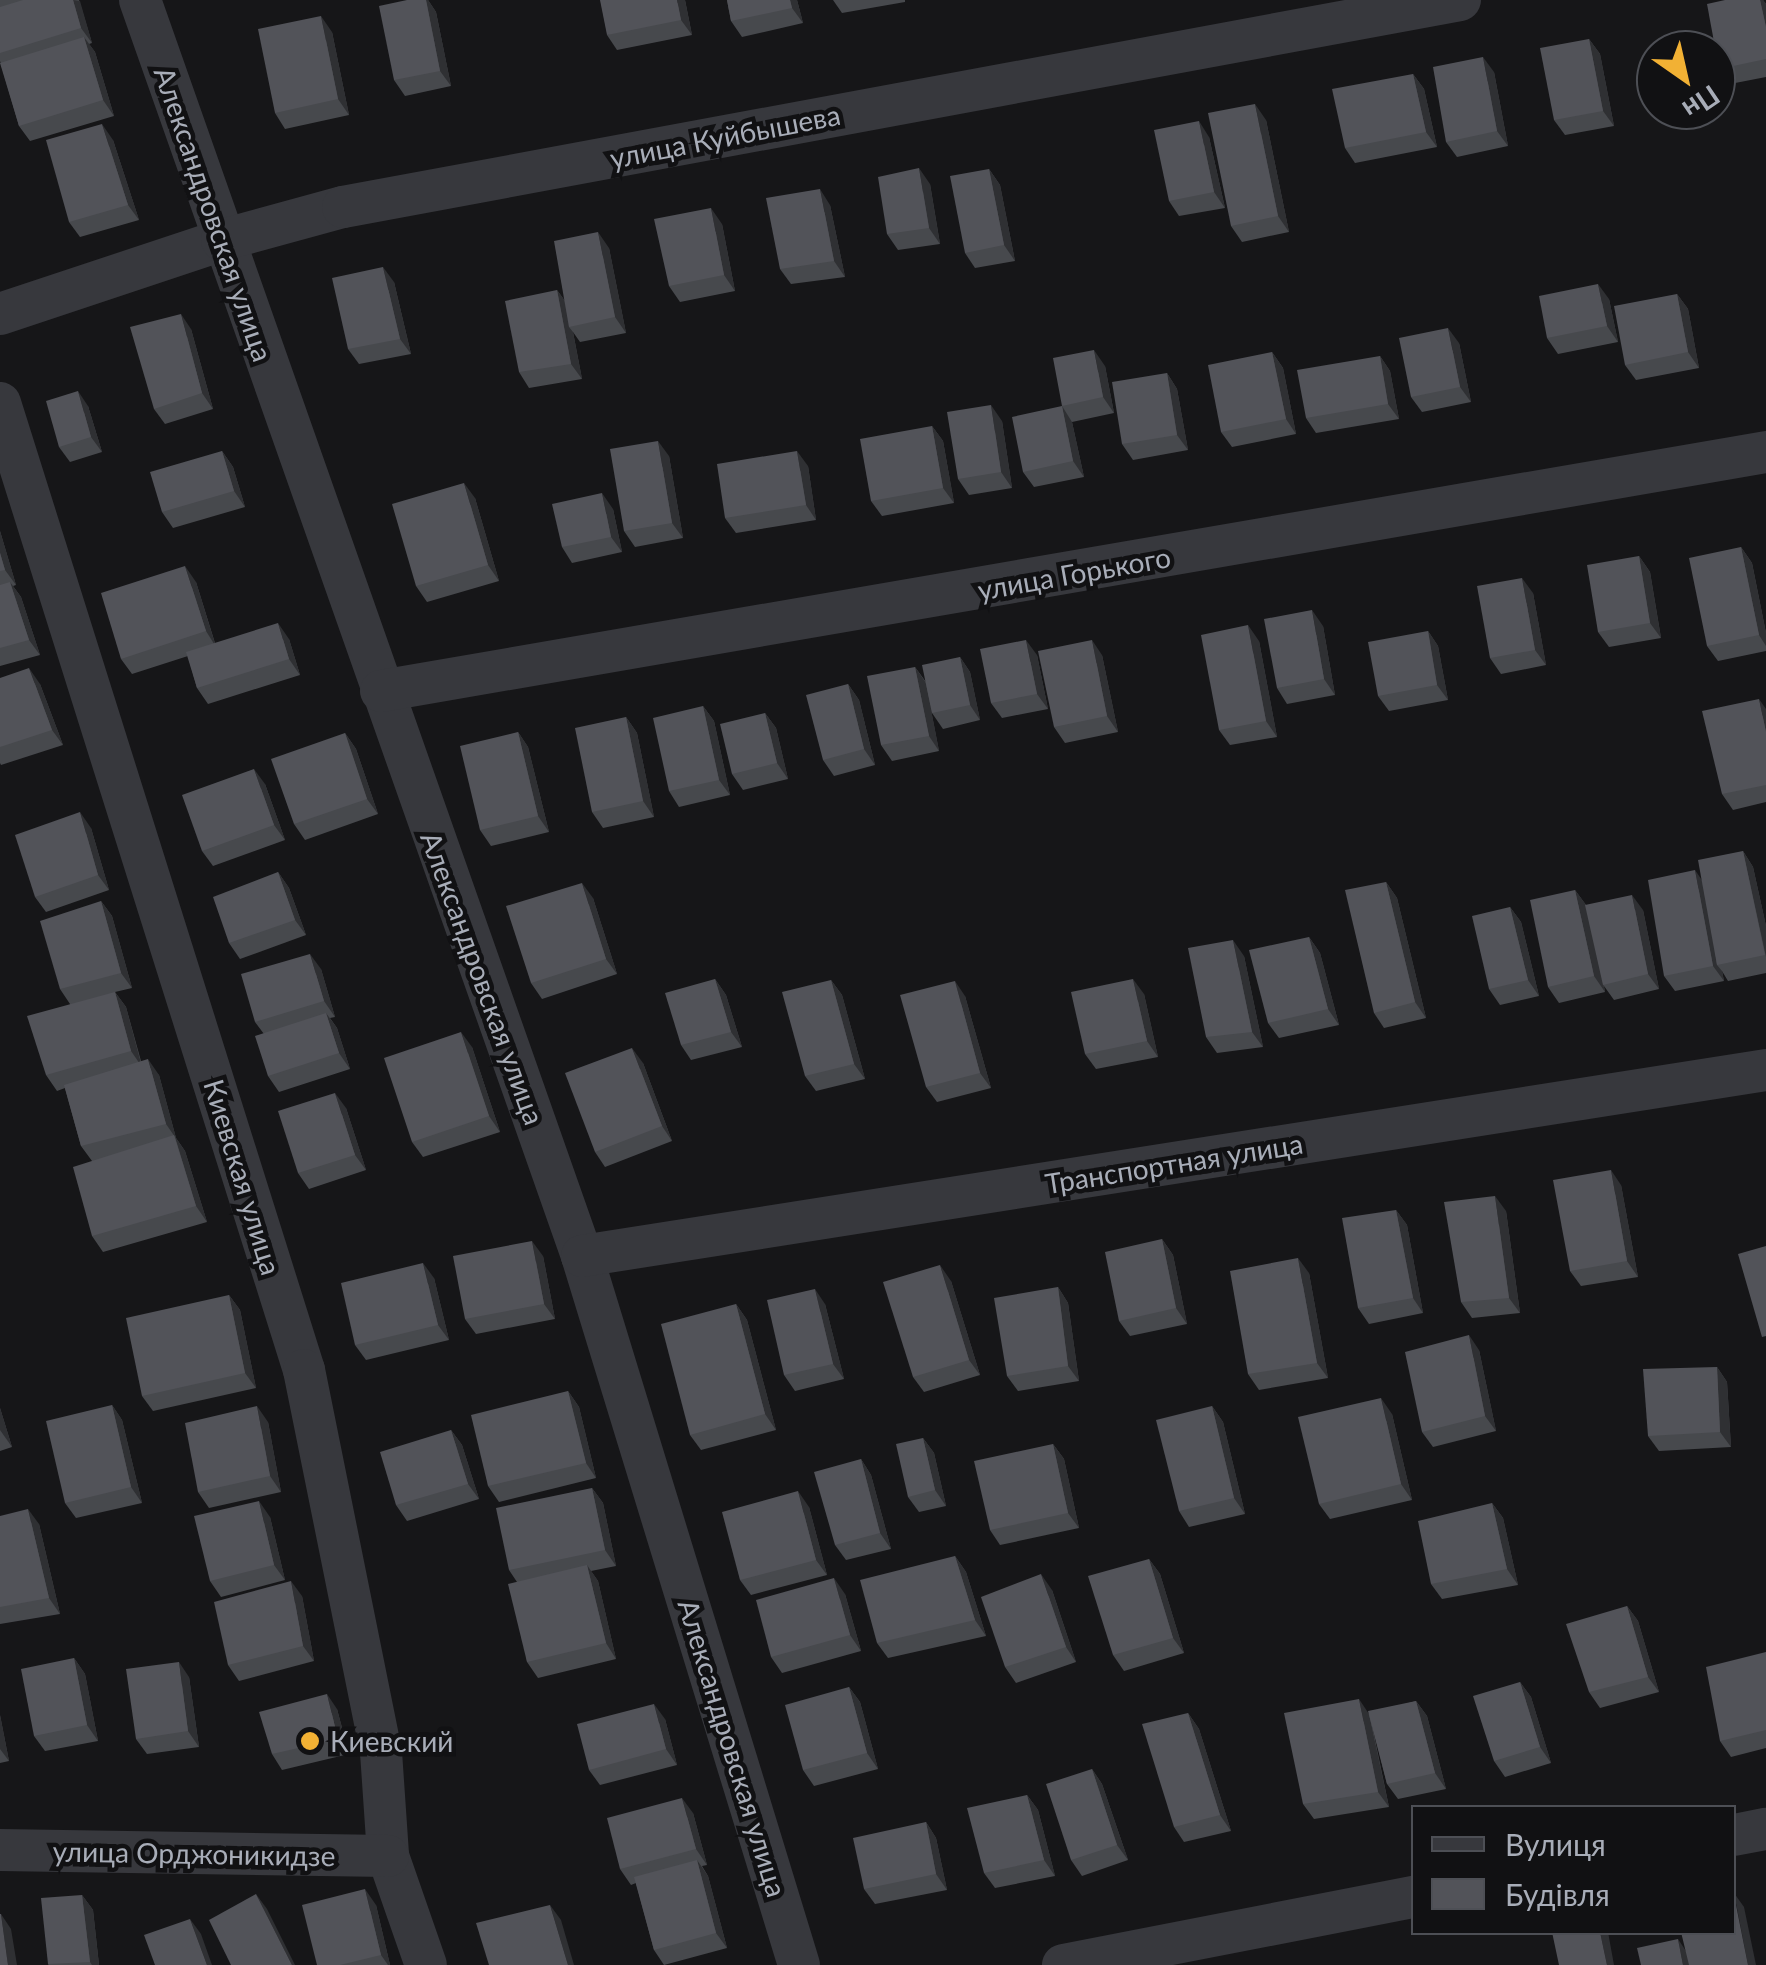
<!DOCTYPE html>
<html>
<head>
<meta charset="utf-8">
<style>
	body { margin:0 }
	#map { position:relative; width:1766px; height:1965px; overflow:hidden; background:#161618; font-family:Lato,sans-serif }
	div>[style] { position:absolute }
	.minor>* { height:42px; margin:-21px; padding:0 21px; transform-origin:21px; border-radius:21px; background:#37383d }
	.wall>* { inset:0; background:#47494d }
	.shaded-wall>* { inset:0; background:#2f3033 }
	.building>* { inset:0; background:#525359 }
	.dots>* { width:28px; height:28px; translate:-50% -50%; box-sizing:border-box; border:5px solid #111113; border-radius:50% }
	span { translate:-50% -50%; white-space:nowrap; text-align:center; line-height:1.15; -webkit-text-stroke:9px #111113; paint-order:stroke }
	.street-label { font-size:28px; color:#a8adb8 }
	.poi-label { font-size:28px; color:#a8adb8 }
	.left { translate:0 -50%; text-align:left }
	.legend { position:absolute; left:1411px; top:1805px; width:325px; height:130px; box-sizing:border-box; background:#111113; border:2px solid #4d4f55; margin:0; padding:12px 18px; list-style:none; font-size:30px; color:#a8adb8 }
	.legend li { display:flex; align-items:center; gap:20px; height:50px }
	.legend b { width:50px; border:2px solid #4d4f55 }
	.north { position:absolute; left:1636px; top:30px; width:100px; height:100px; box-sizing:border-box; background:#111113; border:2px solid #4d4f55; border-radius:50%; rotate:146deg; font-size:28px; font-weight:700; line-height:40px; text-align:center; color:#a8adb8 }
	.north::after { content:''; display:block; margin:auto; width:35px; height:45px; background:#f2b134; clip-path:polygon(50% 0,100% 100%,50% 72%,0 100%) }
</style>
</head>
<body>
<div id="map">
	<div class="minor">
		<i style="left:140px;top:0;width:1332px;rotate:70.61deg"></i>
		<i style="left:582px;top:1256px;width:741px;rotate:72.98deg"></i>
		<i style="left:0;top:314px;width:234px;rotate:-18.4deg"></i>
		<i style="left:222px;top:240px;width:125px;rotate:-15.3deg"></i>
		<i style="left:343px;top:207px;width:1136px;rotate:-10.5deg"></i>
		<i style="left:0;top:403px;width:1014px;rotate:72.55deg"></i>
		<i style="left:304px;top:1370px;width:390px;rotate:78.6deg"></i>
		<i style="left:381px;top:1752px;width:104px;rotate:86.1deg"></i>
		<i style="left:388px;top:1856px;width:115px;rotate:70.8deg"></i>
		<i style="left:381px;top:691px;width:1405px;rotate:-9.79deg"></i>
		<i style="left:582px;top:1256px;width:1199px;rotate:-8.93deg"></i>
		<i style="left:1734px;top:1835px;width:33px;rotate:-11deg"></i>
		<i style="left:0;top:1850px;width:388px;rotate:0.9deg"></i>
		<i style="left:1063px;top:1965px;width:358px;rotate:-11deg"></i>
	</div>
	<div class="wall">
		<i style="clip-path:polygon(0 0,79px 0,92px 43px,89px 44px,95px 52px,114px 116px,30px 141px,19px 126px,0 61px)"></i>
		<i style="clip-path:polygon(407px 0,428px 0,436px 12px,451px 86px,405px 96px,394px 80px)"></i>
		<i style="clip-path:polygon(685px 0,692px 35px,617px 50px,607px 35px)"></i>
		<i style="clip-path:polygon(727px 0,797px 0,803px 23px,742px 37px,731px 21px)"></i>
		<i style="clip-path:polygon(833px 0,905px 0,905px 2px,842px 13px)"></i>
		<i style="clip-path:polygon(1725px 0,1763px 0,1766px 4px,1766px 77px,1730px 84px,1719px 69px)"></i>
		<i style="clip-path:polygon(332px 32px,349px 115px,285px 129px,275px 113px)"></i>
		<i style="clip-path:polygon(1589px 39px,1600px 54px,1614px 126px,1565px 135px,1554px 120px)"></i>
		<i style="clip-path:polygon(1494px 72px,1508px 146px,1457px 157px,1446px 142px)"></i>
		<i style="clip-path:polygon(1413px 74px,1424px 89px,1437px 147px,1355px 163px,1345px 148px)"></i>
		<i style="clip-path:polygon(1266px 120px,1289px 232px,1242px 242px,1231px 226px)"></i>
		<i style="clip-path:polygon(1209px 137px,1225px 208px,1179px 216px,1169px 201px)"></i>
		<i style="clip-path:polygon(113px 140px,139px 220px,80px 237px,69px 222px)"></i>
		<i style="clip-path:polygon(989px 169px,1000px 185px,1015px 261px,975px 268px,965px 253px)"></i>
		<i style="clip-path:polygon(930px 184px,940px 244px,898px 250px,887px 234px)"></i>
		<i style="clip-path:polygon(830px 205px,845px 277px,791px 284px,780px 269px)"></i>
		<i style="clip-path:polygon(722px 224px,735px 291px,680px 302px,669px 286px)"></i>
		<i style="clip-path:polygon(609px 248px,626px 333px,580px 342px,573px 332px,582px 379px,529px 388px,519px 372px,557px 290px,565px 301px)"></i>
		<i style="clip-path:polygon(394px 282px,411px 354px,359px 364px,348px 349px)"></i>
		<i style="clip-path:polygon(1677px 294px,1688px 309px,1699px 368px,1636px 380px,1625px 365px)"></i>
		<i style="clip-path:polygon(1609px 299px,1618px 342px,1558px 354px,1547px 338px)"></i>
		<i style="clip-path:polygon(191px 329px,213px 409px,165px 424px,154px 409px)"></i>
		<i style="clip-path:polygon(1459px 343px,1471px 402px,1422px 412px,1411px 397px)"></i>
		<i style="clip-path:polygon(1272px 352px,1283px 368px,1296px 434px,1232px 447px,1221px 432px)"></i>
		<i style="clip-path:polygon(1380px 356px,1390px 371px,1399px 419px,1316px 433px,1306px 418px)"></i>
		<i style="clip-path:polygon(1105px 366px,1114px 413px,1072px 422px,1084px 477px,1034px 487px,1023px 472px,1062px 406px)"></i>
		<i style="clip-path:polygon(1167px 373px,1177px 389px,1188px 450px,1133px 460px,1122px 444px)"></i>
		<i style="clip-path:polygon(88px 406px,102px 452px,70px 462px,59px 447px)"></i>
		<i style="clip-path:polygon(1002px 421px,1012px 488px,969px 495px,958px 479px)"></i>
		<i style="clip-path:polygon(932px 426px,943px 441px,954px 503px,882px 516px,871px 501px)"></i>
		<i style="clip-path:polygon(222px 451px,233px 467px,245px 507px,173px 528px,162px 512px)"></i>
		<i style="clip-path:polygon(669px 456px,683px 538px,635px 547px,624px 531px)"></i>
		<i style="clip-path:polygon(808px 466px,816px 520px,736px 533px,725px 518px)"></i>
		<i style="clip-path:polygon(475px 498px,499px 581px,427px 602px,416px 586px)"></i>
		<i style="clip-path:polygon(613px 509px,622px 552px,572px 563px,562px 547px)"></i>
		<i style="clip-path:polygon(0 531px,16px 585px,13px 586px,21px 597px,40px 655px,0 666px)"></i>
		<i style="clip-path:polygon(1741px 547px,1752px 563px,1766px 633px,1766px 651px,1718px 661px,1707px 646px)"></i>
		<i style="clip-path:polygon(1639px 556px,1650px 572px,1661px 638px,1609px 647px,1598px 632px)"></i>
		<i style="clip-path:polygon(196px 582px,215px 643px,289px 639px,300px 675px,208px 704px,197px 688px,188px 656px,132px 674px,121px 659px)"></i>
		<i style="clip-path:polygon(1533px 593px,1546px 665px,1501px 674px,1490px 658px)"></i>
		<i style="clip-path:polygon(1323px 626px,1335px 695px,1287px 704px,1277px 688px)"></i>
		<i style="clip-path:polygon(1428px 631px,1438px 646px,1448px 700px,1389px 711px,1378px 696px)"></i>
		<i style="clip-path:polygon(1259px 641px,1277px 737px,1230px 745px,1219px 730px)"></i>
		<i style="clip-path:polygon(1037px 655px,1048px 709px,1002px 718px,991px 703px)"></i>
		<i style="clip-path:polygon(1102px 655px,1118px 732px,1065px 743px,1054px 727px)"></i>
		<i style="clip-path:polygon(960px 657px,970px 672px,980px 720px,943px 729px,932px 713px,928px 695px,939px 751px,892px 761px,881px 745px,915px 667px,926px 682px)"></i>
		<i style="clip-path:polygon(0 678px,40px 684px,63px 745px,1px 765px,0 763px)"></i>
		<i style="clip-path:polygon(848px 684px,859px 700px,875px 765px,834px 776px,823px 760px)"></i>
		<i style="clip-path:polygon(703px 706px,714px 721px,730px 795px,679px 807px,669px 791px)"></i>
		<i style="clip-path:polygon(1766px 709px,1766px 802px,1733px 810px,1722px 794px)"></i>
		<i style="clip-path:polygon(765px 713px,776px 728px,788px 779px,743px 790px,732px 774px)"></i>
		<i style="clip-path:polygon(626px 717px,637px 733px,654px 817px,603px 828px,592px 812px)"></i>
		<i style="clip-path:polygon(518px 732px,528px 747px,549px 832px,491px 846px,480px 830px)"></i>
		<i style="clip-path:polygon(345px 733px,356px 749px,378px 814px,305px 840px,294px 824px)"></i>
		<i style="clip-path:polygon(265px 784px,285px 840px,213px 866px,202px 851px)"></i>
		<i style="clip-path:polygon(91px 828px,109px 890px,46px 912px,35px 897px)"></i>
		<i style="clip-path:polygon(1743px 851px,1753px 867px,1766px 926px,1766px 973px,1728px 981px,1722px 971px,1724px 981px,1675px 991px,1664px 976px,1702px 880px)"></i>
		<i style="clip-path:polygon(278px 872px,289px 888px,306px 935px,240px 959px,229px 943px)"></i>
		<i style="clip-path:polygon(1386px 882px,1397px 898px,1426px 1018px,1384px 1028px,1374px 1013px)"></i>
		<i style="clip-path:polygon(1575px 890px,1586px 905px,1643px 910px,1659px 989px,1614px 1000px,1604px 986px,1605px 992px,1559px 1003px,1548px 987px)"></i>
		<i style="clip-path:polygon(593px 898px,617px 974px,542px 999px,531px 983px)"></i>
		<i style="clip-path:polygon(101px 901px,112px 916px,132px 988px,115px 992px,126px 1007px,141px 1061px,159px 1075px,176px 1138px,185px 1151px,207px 1222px,103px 1252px,92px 1236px,92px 1161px,81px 1146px,65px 1088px,57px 1091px,46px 1075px,70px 1004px,60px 989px)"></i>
		<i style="clip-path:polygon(1510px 907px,1521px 922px,1539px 996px,1500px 1005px,1489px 989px)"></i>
		<i style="clip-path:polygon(1309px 937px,1320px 953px,1339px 1025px,1279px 1038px,1268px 1023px)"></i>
		<i style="clip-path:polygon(1244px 956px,1263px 1047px,1217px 1053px,1206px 1037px)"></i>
		<i style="clip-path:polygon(321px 969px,335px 1017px,330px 1018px,337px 1028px,350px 1069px,279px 1092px,268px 1076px,264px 1034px,255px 1022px)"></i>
		<i style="clip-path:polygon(715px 979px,726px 995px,742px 1047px,691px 1060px,681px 1045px)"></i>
		<i style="clip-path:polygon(831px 980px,842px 995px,865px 1079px,816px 1091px,805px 1076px)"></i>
		<i style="clip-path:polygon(1144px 994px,1158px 1057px,1096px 1069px,1085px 1054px)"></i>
		<i style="clip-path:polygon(965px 996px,991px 1088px,937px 1102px,926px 1087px)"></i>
		<i style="clip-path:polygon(472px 1047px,500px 1132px,423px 1157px,412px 1142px)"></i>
		<i style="clip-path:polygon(643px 1063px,672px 1141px,605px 1167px,595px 1152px)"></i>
		<i style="clip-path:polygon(346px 1108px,366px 1170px,309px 1189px,298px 1173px)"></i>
		<i style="clip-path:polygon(1621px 1185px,1638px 1277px,1581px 1286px,1570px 1271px)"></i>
		<i style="clip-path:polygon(1396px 1210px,1407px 1225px,1423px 1313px,1369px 1324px,1358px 1308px)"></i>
		<i style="clip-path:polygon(1506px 1211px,1520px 1313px,1472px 1318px,1461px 1302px)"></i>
		<i style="clip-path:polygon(1162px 1239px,1173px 1255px,1187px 1324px,1130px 1336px,1119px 1321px)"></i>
		<i style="clip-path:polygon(543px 1256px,555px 1319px,476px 1334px,465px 1319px)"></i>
		<i style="clip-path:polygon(1309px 1273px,1328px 1378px,1259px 1390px,1248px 1374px)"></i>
		<i style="clip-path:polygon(434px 1278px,449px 1340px,366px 1360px,355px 1345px)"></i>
		<i style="clip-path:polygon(951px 1281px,980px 1375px,924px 1392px,913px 1377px)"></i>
		<i style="clip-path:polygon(1058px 1287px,1068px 1303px,1079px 1381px,1018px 1391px,1007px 1376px)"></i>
		<i style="clip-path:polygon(229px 1295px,240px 1310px,256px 1388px,153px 1411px,142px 1396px)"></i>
		<i style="clip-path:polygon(736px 1304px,747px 1320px,776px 1430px,701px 1450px,690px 1435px)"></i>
		<i style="clip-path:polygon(825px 1304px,844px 1379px,795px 1391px,784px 1375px)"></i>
		<i style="clip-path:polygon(1479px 1350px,1496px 1431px,1433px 1447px,1422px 1432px)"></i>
		<i style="clip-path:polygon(1717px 1367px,1727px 1382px,1731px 1447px,1659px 1451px,1648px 1436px)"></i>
		<i style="clip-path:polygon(568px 1391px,579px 1407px,596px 1478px,499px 1502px,488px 1486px)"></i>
		<i style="clip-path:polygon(112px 1405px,122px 1420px,142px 1503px,76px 1518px,65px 1503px)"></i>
		<i style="clip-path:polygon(1212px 1406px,1223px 1422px,1245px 1514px,1189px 1527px,1179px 1511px)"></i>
		<i style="clip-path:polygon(0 1408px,12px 1447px,0 1451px)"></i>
		<i style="clip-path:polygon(1392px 1414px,1412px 1500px,1330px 1519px,1319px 1504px)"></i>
		<i style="clip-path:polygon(268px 1422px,281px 1492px,209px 1508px,198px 1492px)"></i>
		<i style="clip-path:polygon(451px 1430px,462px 1445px,479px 1499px,407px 1521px,396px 1505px)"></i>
		<i style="clip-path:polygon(923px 1438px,934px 1453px,946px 1506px,919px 1512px,908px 1497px)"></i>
		<i style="clip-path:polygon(1053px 1444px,1064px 1459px,1079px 1528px,1000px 1545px,990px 1530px)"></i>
		<i style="clip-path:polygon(861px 1459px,871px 1475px,891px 1549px,846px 1560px,835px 1545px)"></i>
		<i style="clip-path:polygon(592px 1488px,603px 1503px,616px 1566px,591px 1571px,598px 1581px,616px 1659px,538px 1678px,527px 1662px,517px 1582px,509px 1570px)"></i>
		<i style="clip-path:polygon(1492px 1503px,1503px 1518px,1518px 1585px,1442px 1599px,1431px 1584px)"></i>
		<i style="clip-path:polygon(809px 1507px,827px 1575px,751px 1595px,740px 1580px)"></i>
		<i style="clip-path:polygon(0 1516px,39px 1524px,60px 1614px,0 1624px)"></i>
		<i style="clip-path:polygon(270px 1517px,285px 1580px,221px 1597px,210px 1581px)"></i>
		<i style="clip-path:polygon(955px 1556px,966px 1572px,986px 1636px,888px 1658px,877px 1643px)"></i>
		<i style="clip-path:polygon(1149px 1559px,1160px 1574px,1184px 1653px,1124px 1671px,1113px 1655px)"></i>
		<i style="clip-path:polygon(1052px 1590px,1076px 1662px,1016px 1683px,1005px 1667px)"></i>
		<i style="clip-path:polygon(845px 1594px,861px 1651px,782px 1673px,771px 1657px)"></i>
		<i style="clip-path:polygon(302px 1596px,314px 1661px,239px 1681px,228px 1665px)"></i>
		<i style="clip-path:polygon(1627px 1606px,1638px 1621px,1659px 1692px,1600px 1708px,1589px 1692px)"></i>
		<i style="clip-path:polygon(1766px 1652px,1766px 1748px,1731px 1757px,1720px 1741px)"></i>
		<i style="clip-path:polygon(74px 1658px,85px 1674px,98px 1741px,45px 1751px,34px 1736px)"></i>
		<i style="clip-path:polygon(189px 1677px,199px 1747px,147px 1754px,136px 1739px)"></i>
		<i style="clip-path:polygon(1520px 1682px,1531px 1697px,1551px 1763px,1505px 1777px,1494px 1761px)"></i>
		<i style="clip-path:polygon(849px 1687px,860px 1702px,878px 1769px,814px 1786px,803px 1770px)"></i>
		<i style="clip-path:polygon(1416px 1701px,1427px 1716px,1446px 1789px,1398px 1799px,1387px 1784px,1371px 1720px,1389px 1807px,1314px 1819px,1303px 1804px,1369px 1714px)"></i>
		<i style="clip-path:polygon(337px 1709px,349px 1754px,282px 1770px,272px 1754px)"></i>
		<i style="clip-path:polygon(1188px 1713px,1199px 1729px,1231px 1831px,1184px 1842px,1174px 1827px)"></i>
		<i style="clip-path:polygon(0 1715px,9px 1761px,0 1763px)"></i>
		<i style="clip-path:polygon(665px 1719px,677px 1765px,600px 1785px,589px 1770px)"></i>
		<i style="clip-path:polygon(1092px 1769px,1102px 1784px,1128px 1860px,1082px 1876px,1071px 1860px)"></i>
		<i style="clip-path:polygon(1027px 1795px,1038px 1810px,1055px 1876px,995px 1888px,984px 1873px)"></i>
		<i style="clip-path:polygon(693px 1813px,707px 1865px,702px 1866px,708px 1876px,727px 1948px,664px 1965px,654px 1950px,636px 1883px,631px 1885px,620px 1869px)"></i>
		<i style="clip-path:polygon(926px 1822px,936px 1838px,947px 1890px,875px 1904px,864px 1889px)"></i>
		<i style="clip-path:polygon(82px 1895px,93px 1910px,99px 1965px,48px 1965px)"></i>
		<i style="clip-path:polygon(376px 1905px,390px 1965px,317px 1965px)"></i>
	</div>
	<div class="shaded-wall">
		<i style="clip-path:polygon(73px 0,80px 1px,92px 43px,81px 28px)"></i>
		<i style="clip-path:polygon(426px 0,428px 0,436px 12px,451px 86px,440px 71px)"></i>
		<i style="clip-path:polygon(677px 0,685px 0,692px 35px,681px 20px)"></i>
		<i style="clip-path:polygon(790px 0,797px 0,803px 23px,792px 8px)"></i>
		<i style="clip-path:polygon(1760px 0,1763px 0,1766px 4px,1766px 27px)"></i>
		<i style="clip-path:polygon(321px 16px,332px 32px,349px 115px,338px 99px)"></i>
		<i style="clip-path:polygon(84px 37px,95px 52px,114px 116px,103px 100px)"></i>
		<i style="clip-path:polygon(1589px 39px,1600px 54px,1614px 126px,1603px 111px)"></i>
		<i style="clip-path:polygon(1483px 57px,1494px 72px,1508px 146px,1497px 131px)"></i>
		<i style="clip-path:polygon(1413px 74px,1424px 89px,1437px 147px,1426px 132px)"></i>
		<i style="clip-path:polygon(1255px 104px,1266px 120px,1289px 232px,1278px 216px)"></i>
		<i style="clip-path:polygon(1199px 121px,1209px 137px,1225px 208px,1214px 192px)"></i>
		<i style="clip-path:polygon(102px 124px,113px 140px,139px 220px,128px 205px)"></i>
		<i style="clip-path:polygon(919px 168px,930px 184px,940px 244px,929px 228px)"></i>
		<i style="clip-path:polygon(989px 169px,1000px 185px,1015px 261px,1004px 245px)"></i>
		<i style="clip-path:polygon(820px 189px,830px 205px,845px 277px,834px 261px)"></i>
		<i style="clip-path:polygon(711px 208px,722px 224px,735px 291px,724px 275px)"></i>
		<i style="clip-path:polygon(598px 232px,609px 248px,626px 333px,615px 317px)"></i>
		<i style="clip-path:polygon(383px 267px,394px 282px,411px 354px,400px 339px)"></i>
		<i style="clip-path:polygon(1598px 284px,1609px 299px,1618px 342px,1607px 326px)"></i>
		<i style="clip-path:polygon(557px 290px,568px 305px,569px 327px,573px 332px,582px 379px,571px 364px)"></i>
		<i style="clip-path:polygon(1677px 294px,1688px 309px,1699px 368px,1688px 352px)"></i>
		<i style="clip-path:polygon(181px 314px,191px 329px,213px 409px,202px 393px)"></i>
		<i style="clip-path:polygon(1448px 328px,1459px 343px,1471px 402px,1460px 387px)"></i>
		<i style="clip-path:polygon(1094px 350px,1105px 366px,1114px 413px,1103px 397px)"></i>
		<i style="clip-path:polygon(1272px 352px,1283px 368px,1296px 434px,1286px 419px)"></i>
		<i style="clip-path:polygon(1380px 356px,1390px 371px,1399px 419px,1388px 404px)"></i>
		<i style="clip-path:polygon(1167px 373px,1177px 389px,1188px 450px,1177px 435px)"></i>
		<i style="clip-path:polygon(78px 391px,88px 406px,102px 452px,91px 437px)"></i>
		<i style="clip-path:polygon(991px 405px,1002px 421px,1012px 488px,1001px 472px)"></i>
		<i style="clip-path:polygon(1062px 406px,1072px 422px,1084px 477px,1073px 461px)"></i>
		<i style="clip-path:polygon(932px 426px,943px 441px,954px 503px,943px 488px)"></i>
		<i style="clip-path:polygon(658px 441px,669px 456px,683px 538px,672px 523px)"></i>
		<i style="clip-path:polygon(222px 451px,233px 467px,245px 507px,234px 491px)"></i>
		<i style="clip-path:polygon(797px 451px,808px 466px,816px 520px,806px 505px)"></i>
		<i style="clip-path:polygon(464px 483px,475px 498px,499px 581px,488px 565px)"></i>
		<i style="clip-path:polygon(602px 493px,613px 509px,622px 552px,611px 537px)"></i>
		<i style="clip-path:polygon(0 531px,16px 585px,5px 570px,0 553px)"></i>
		<i style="clip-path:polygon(1741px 547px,1752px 563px,1766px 633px,1766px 646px,1759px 635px)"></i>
		<i style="clip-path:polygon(1639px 556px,1650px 572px,1661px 638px,1650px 623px)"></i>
		<i style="clip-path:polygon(185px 566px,196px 582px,216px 647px,206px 631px)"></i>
		<i style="clip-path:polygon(1522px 578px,1533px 593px,1546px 665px,1535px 650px)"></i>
		<i style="clip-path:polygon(10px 582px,21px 597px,40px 655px,29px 640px)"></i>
		<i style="clip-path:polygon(1312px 610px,1323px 626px,1335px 695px,1324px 679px)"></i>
		<i style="clip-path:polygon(278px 623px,289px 639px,300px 675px,289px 659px)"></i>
		<i style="clip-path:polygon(1248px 625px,1259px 641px,1277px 737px,1266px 721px)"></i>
		<i style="clip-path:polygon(1428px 631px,1438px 646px,1448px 700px,1437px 685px)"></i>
		<i style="clip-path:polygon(1026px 640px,1037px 655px,1048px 709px,1037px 694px)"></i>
		<i style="clip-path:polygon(1092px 640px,1102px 655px,1118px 732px,1107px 716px)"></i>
		<i style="clip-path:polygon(960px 657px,970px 672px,980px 720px,970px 705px)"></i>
		<i style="clip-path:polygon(915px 667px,926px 683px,939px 751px,929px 736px)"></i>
		<i style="clip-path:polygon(29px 668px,40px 684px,63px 745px,52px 730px)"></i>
		<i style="clip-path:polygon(848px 684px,859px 700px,875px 765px,864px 749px)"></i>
		<i style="clip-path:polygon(1759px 699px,1766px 709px,1766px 732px)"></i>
		<i style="clip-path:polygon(703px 706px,714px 721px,730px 795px,719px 780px)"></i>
		<i style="clip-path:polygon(765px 713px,776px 728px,788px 779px,777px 763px)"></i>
		<i style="clip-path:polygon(626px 717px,637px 733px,654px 817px,643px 801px)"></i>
		<i style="clip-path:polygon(518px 732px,528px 747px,549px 832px,538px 816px)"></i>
		<i style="clip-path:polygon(345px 733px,356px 749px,378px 814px,367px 799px)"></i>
		<i style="clip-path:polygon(254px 769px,265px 784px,285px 840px,274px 825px)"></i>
		<i style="clip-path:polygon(80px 812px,91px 828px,109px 890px,98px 875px)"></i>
		<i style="clip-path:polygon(1743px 851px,1753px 867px,1766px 926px,1766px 957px)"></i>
		<i style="clip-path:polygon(1695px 870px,1706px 886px,1717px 965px,1722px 971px,1724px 981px,1713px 966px)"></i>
		<i style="clip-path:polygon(278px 872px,289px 888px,306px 935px,295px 920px)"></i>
		<i style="clip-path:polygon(1386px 882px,1397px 898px,1426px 1018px,1415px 1002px)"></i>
		<i style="clip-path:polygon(582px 883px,593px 898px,617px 974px,606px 959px)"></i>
		<i style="clip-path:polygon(1575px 890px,1586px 905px,1605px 992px,1594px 976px)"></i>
		<i style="clip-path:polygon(1632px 895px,1643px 910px,1659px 989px,1648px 974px)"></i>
		<i style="clip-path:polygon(101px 901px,112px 916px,132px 988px,121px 973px)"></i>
		<i style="clip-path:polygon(1510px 907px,1521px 922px,1539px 996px,1528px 980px)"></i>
		<i style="clip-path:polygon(1309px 937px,1320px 953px,1339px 1025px,1328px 1009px)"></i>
		<i style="clip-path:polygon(1233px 940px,1244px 956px,1263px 1047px,1252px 1032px)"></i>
		<i style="clip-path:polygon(310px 954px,321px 969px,335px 1017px,324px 1001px)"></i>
		<i style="clip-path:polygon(715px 979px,726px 995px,742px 1047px,731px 1032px)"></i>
		<i style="clip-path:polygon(1133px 979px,1144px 994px,1158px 1057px,1147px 1041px)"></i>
		<i style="clip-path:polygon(831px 980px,842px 995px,865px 1079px,854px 1064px)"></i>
		<i style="clip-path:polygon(955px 981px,965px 996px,991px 1088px,980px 1073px)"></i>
		<i style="clip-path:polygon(115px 992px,126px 1007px,142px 1067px,131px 1051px)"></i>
		<i style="clip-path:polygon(326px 1013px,337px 1028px,350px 1069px,339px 1053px)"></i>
		<i style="clip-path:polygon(461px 1032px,472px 1047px,500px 1132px,489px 1116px)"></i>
		<i style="clip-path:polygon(632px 1048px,643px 1063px,672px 1141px,662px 1126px)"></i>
		<i style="clip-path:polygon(148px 1059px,159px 1075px,176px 1138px,185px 1151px,207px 1222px,196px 1206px,175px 1137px,166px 1124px)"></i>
		<i style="clip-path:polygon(335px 1093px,346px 1108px,366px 1170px,355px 1155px)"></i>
		<i style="clip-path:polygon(1611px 1170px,1621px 1185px,1638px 1277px,1627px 1261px)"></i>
		<i style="clip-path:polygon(1495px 1196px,1506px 1211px,1520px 1313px,1509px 1298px)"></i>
		<i style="clip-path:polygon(1396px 1210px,1407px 1225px,1423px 1313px,1413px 1298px)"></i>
		<i style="clip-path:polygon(1162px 1239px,1173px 1255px,1187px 1324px,1176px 1308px)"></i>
		<i style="clip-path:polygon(532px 1241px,543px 1256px,555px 1319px,544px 1304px)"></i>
		<i style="clip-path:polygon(1298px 1258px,1309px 1273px,1328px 1378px,1317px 1363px)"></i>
		<i style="clip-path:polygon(423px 1263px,434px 1278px,449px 1340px,438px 1325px)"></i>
		<i style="clip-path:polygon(940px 1265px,951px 1281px,980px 1375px,969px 1360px)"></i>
		<i style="clip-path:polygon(1058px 1287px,1068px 1303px,1079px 1381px,1068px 1366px)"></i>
		<i style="clip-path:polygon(815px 1289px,825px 1304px,844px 1379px,833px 1364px)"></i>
		<i style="clip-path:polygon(229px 1295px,240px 1310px,256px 1388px,245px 1373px)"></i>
		<i style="clip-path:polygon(736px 1304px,747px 1320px,776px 1430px,765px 1414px)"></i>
		<i style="clip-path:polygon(1469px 1335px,1479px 1350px,1496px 1431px,1485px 1416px)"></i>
		<i style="clip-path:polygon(1717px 1367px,1727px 1382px,1731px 1447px,1720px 1432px)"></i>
		<i style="clip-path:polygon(568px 1391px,579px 1407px,596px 1478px,586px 1463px)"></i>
		<i style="clip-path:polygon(1381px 1398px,1392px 1414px,1412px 1500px,1401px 1484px)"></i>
		<i style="clip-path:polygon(112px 1405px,122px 1420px,142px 1503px,131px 1487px)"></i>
		<i style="clip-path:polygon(257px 1406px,268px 1422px,281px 1492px,270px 1476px)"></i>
		<i style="clip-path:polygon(1212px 1406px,1223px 1422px,1245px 1514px,1234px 1498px)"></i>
		<i style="clip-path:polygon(0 1408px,12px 1447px,0 1430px)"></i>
		<i style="clip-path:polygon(451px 1430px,462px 1445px,479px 1499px,468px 1484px)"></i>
		<i style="clip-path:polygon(923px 1438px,934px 1453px,946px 1506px,935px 1490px)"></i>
		<i style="clip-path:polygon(1053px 1444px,1064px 1459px,1079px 1528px,1068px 1513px)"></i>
		<i style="clip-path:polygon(861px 1459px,871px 1475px,891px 1549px,880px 1533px)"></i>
		<i style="clip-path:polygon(592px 1488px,603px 1503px,616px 1566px,605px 1550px)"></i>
		<i style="clip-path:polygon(798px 1491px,809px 1507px,827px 1575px,816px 1560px)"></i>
		<i style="clip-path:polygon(259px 1501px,270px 1517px,285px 1580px,274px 1565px)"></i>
		<i style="clip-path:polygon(1492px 1503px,1503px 1518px,1518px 1585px,1507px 1569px)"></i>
		<i style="clip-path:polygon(28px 1509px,39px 1524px,60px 1614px,49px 1598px)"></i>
		<i style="clip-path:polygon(955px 1556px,966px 1572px,986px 1636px,975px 1620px)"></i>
		<i style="clip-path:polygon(1149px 1559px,1160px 1574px,1184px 1653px,1173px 1638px)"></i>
		<i style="clip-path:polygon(587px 1565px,598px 1581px,616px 1659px,606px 1643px)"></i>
		<i style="clip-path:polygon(1041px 1574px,1052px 1590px,1076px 1662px,1066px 1647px)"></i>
		<i style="clip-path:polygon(834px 1578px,845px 1594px,861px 1651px,850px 1635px)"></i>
		<i style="clip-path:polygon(291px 1581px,302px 1596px,314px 1661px,303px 1646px)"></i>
		<i style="clip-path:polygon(1627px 1606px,1638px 1621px,1659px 1692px,1648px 1677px)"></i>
		<i style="clip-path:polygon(74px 1658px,85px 1674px,98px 1741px,87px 1725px)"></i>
		<i style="clip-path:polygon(179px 1662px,189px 1677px,199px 1747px,188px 1731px)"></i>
		<i style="clip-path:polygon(1520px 1682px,1531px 1697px,1551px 1763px,1540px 1747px)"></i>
		<i style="clip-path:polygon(849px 1687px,860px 1702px,878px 1769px,867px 1753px)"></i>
		<i style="clip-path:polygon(327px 1694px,337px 1709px,349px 1754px,338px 1739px)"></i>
		<i style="clip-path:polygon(1359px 1699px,1369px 1714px,1389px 1807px,1378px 1792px)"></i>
		<i style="clip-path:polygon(1416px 1701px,1427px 1716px,1446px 1789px,1435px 1773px)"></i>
		<i style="clip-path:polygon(654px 1704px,665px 1719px,677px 1765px,666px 1749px)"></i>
		<i style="clip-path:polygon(1188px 1713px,1199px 1729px,1231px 1831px,1220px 1815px)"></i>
		<i style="clip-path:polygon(0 1715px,9px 1761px,0 1749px)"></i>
		<i style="clip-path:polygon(1092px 1769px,1102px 1784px,1128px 1860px,1117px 1845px)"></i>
		<i style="clip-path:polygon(1027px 1795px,1038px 1810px,1055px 1876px,1044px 1860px)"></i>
		<i style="clip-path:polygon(682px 1798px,693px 1813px,707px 1865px,696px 1849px)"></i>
		<i style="clip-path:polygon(926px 1822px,936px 1838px,947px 1890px,936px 1874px)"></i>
		<i style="clip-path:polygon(697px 1860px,708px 1876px,727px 1948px,716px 1933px)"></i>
		<i style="clip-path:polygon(365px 1889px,376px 1905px,390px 1965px,388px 1965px,381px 1955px)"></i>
		<i style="clip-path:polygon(1734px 1893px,1744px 1907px,1756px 1965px,1748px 1965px)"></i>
		<i style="clip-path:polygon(256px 1894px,267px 1909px,295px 1965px,292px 1965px)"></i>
		<i style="clip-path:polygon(82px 1895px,93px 1910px,99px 1965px,92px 1965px,90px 1962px)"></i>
		<i style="clip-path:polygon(550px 1905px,561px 1920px,574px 1965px,568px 1965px)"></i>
		<i style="clip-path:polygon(1px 1914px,11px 1929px,17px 1965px,8px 1965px)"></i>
		<i style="clip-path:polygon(190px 1919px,201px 1934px,212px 1965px,207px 1965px)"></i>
		<i style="clip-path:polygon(1600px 1932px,1608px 1932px,1614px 1965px,1607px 1965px)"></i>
		<i style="clip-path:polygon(1678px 1939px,1688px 1954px,1691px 1965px,1683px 1965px)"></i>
	</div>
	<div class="building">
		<i style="clip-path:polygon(23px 0,73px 0,81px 28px,0 53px,0 7px)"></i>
		<i style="clip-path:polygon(407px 0,426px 0,440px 71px,394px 80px,379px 6px)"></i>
		<i style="clip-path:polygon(600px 0,677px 0,681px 20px,607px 35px)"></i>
		<i style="clip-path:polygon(727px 0,790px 0,792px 8px,731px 21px)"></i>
		<i style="clip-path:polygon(1725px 0,1760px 0,1766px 27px,1766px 59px,1719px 69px,1707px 4px)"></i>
		<i style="clip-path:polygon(321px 16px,338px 99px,275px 113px,258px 29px)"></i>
		<i style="clip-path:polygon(84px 37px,103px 100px,19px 126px,0 63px)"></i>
		<i style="clip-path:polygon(1589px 39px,1603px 111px,1554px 120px,1540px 48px)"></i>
		<i style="clip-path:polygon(1483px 57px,1497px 131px,1446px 142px,1433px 67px)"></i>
		<i style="clip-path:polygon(1413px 74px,1426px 132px,1345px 148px,1332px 89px)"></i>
		<i style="clip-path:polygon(1255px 104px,1278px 216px,1231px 226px,1208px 113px)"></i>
		<i style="clip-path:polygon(1199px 121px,1214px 192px,1169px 201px,1154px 130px)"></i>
		<i style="clip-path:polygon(102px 124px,128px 205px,69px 222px,46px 140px)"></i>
		<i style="clip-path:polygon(919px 168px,929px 228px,887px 234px,878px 177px)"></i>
		<i style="clip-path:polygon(989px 169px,1004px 245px,965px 253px,950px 176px)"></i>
		<i style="clip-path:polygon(820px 189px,834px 261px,780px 269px,766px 198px)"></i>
		<i style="clip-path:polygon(711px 208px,724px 275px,669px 286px,654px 219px)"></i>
		<i style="clip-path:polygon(598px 232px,615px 317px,569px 327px,554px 241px)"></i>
		<i style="clip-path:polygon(383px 267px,400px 339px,348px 349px,332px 278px)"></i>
		<i style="clip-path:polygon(1598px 284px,1607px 326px,1547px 338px,1539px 296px)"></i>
		<i style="clip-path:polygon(557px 290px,571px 364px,519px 372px,505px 301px)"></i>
		<i style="clip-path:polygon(1677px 294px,1688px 352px,1625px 365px,1614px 306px)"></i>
		<i style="clip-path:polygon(181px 314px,202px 393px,154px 409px,130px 327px)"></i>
		<i style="clip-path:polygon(1448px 328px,1460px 387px,1411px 397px,1399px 338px)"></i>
		<i style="clip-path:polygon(1094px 350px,1103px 397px,1062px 406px,1073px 461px,1023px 472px,1012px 417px,1062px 406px,1053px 358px)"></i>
		<i style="clip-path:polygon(1272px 352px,1286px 419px,1221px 432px,1208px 365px)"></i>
		<i style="clip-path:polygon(1380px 356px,1388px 404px,1306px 418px,1297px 370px)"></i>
		<i style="clip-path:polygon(1167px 373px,1177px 435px,1122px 444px,1112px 382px)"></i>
		<i style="clip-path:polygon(78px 391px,91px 437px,59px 447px,46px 401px)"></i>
		<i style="clip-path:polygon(991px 405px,1001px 472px,958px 479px,947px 412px)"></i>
		<i style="clip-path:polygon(932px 426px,943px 488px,871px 501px,860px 439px)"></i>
		<i style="clip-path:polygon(658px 441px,672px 523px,624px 531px,610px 449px)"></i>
		<i style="clip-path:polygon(222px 451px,234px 491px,162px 512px,150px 472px)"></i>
		<i style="clip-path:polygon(797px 451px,806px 505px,725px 518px,717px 464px)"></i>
		<i style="clip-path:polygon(464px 483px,488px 565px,416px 586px,392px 504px)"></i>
		<i style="clip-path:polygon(602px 493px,611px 537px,562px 547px,552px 504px)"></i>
		<i style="clip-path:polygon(1741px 547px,1759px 635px,1707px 646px,1689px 558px)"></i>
		<i style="clip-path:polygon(0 553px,5px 570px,0 571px)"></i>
		<i style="clip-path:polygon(1639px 556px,1650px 623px,1598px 632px,1587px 565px)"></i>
		<i style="clip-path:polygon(185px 566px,206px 631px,121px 659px,101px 593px)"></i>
		<i style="clip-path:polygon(1522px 578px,1535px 650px,1490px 658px,1477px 586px)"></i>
		<i style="clip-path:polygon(10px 582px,29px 640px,0 648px,0 585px)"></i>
		<i style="clip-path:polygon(1312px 610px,1324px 679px,1277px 688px,1264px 619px)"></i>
		<i style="clip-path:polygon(278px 623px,289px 659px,197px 688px,186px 652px)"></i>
		<i style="clip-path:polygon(1248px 625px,1266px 721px,1219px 730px,1201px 635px)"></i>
		<i style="clip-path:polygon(1428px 631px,1437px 685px,1378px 696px,1368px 642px)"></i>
		<i style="clip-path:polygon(1026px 640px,1037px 694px,991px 703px,980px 649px)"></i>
		<i style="clip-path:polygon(1092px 640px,1107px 716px,1054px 727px,1038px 651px)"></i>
		<i style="clip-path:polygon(960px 657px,970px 705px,932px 713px,922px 665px)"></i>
		<i style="clip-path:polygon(915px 667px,929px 736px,881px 745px,867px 676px)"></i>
		<i style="clip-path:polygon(29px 668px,52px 730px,0 747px,0 678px)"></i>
		<i style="clip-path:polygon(848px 684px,864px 749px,823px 760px,806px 695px)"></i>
		<i style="clip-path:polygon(1759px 699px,1766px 732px,1766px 785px,1722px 794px,1702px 711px)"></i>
		<i style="clip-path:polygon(703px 706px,719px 780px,669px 791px,653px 718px)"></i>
		<i style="clip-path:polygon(765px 713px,777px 763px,732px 774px,720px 724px)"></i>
		<i style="clip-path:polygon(626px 717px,643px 801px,592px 812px,575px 728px)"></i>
		<i style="clip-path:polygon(518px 732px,538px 816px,480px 830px,460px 746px)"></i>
		<i style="clip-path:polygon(345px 733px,367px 799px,294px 824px,271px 759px)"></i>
		<i style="clip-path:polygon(254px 769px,274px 825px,202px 851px,182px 795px)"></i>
		<i style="clip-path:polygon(80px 812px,98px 875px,35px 897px,15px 835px)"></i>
		<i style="clip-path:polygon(1743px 851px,1765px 955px,1717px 965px,1698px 860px)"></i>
		<i style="clip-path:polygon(1695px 870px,1713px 966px,1664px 976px,1648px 880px)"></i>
		<i style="clip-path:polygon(278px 872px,295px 920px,229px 943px,213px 897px)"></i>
		<i style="clip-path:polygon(1386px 882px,1415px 1002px,1374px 1013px,1345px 890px)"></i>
		<i style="clip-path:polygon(582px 883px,606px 959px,531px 983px,506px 906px)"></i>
		<i style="clip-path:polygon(1575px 890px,1594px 976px,1548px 987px,1530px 900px)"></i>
		<i style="clip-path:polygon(1632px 895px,1648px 974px,1603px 985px,1585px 905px)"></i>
		<i style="clip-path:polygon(101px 901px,121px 973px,60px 989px,40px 921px)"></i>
		<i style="clip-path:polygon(1510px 907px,1528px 980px,1489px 989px,1472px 916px)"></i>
		<i style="clip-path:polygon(1309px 937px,1328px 1009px,1268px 1023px,1249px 950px)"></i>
		<i style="clip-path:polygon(1233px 940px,1252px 1032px,1206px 1037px,1188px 948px)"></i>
		<i style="clip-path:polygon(310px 954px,324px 1001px,255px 1022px,241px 974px)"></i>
		<i style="clip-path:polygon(715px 979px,731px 1032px,681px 1045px,665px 993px)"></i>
		<i style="clip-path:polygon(1133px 979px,1147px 1041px,1085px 1054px,1071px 992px)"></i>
		<i style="clip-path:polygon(831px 980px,854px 1064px,805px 1076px,782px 992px)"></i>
		<i style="clip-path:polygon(955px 981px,980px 1073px,926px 1087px,900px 995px)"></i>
		<i style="clip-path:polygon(115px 992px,131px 1051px,46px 1075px,27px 1016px)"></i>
		<i style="clip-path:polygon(326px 1013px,339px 1053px,268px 1076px,255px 1036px)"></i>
		<i style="clip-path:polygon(461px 1032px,489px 1116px,412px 1142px,384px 1058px)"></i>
		<i style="clip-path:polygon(632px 1048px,662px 1126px,595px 1152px,565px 1073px)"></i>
		<i style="clip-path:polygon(148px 1059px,166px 1124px,81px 1146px,64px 1085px)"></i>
		<i style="clip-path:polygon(335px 1093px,355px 1155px,298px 1173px,278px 1111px)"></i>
		<i style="clip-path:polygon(174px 1135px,196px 1206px,92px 1236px,73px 1167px)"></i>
		<i style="clip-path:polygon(1611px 1170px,1627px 1261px,1570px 1271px,1553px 1180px)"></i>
		<i style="clip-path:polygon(1495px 1196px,1509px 1298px,1461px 1302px,1444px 1202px)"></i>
		<i style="clip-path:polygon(1396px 1210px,1413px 1298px,1358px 1308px,1342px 1218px)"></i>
		<i style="clip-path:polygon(1162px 1239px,1176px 1308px,1119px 1321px,1105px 1252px)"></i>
		<i style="clip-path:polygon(532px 1241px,544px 1304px,465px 1319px,453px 1256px)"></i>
		<i style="clip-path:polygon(1766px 1246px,1766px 1336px,1762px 1337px,1738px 1254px)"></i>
		<i style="clip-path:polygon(1298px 1258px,1317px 1363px,1248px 1374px,1230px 1271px)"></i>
		<i style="clip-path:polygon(423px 1263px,438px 1325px,355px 1345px,341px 1283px)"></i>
		<i style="clip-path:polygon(940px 1265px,969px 1360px,913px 1377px,883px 1282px)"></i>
		<i style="clip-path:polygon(1058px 1287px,1068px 1366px,1007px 1376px,994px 1298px)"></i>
		<i style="clip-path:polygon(815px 1289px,833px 1364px,784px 1375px,767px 1300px)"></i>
		<i style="clip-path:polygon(229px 1295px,245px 1373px,142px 1396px,126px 1318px)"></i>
		<i style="clip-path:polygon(736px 1304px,765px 1414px,690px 1435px,661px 1324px)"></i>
		<i style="clip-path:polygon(1469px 1335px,1485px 1416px,1422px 1432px,1405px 1352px)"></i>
		<i style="clip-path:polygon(1717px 1367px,1720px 1432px,1648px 1436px,1643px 1369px)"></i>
		<i style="clip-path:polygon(568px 1391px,586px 1463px,488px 1486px,471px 1415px)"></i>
		<i style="clip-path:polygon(1381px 1398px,1401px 1484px,1319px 1504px,1298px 1417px)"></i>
		<i style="clip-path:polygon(112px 1405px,131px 1487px,65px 1503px,46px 1421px)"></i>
		<i style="clip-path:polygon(257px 1406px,270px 1476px,198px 1492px,185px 1423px)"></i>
		<i style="clip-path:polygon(1212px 1406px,1234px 1498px,1179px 1511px,1156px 1420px)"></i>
		<i style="clip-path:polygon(451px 1430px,468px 1484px,396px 1505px,380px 1452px)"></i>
		<i style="clip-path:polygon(923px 1438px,935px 1490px,908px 1497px,896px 1444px)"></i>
		<i style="clip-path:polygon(1053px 1444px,1068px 1513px,990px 1530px,974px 1461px)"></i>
		<i style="clip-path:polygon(861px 1459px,880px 1533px,835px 1545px,814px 1472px)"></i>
		<i style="clip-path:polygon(592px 1488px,605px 1550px,509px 1570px,496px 1508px)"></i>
		<i style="clip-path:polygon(798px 1491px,816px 1560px,740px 1580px,722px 1512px)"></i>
		<i style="clip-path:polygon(259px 1501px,274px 1565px,210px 1581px,194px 1516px)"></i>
		<i style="clip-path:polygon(1492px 1503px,1507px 1569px,1431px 1584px,1418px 1521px)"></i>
		<i style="clip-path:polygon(28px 1509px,49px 1598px,0 1607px,0 1516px)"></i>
		<i style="clip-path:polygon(955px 1556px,975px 1620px,877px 1643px,860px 1580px)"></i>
		<i style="clip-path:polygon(1149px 1559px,1173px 1638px,1113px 1655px,1088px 1576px)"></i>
		<i style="clip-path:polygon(587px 1565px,606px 1643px,527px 1662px,508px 1584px)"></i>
		<i style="clip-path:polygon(1041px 1574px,1066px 1647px,1005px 1667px,981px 1597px)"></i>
		<i style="clip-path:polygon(834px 1578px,850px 1635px,771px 1657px,756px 1600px)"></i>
		<i style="clip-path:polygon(291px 1581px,303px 1646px,228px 1665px,214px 1602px)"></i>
		<i style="clip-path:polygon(1627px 1606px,1648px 1677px,1589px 1692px,1566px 1624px)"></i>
		<i style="clip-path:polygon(1766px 1652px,1766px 1730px,1720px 1741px,1706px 1667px)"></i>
		<i style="clip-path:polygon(74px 1658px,87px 1725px,34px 1736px,21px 1669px)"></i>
		<i style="clip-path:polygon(179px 1662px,188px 1731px,136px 1739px,126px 1669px)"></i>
		<i style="clip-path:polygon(1520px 1682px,1540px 1747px,1494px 1761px,1473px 1696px)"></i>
		<i style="clip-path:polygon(849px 1687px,867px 1753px,803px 1770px,785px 1705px)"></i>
		<i style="clip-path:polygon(327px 1694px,338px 1739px,272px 1754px,259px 1712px)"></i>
		<i style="clip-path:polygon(1359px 1699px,1378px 1792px,1303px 1804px,1284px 1713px)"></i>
		<i style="clip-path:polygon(1416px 1701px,1435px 1773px,1387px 1784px,1368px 1711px)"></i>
		<i style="clip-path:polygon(654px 1704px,666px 1749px,589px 1770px,577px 1724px)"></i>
		<i style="clip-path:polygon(1188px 1713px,1220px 1815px,1174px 1827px,1142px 1724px)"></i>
		<i style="clip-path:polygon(1092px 1769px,1117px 1845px,1071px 1860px,1046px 1784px)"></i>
		<i style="clip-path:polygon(1027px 1795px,1044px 1860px,984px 1873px,967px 1808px)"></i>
		<i style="clip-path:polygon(682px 1798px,696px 1849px,620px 1869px,607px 1818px)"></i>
		<i style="clip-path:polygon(926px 1822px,936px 1874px,864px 1889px,853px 1838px)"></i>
		<i style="clip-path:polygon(697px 1860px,716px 1933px,654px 1950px,634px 1877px)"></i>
		<i style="clip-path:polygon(365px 1889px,381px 1955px,340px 1965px,317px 1965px,302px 1905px)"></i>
		<i style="clip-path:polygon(256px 1894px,292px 1965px,231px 1965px,209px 1920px)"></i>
		<i style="clip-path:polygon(82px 1895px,90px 1962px,48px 1964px,41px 1898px)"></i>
		<i style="clip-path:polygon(1734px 1895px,1748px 1965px,1689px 1965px,1681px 1932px,1734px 1932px)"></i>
		<i style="clip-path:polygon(550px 1905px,568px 1965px,489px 1965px,476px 1923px)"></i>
		<i style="clip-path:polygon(0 1914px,1px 1914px,8px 1965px,0 1965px)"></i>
		<i style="clip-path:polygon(190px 1919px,207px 1965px,155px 1965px,144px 1935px)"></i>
		<i style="clip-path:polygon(1552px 1932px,1600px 1932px,1607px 1965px,1559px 1965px)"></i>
		<i style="clip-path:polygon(1678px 1939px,1683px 1965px,1641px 1965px,1637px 1948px)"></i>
	</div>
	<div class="dots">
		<i style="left:310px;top:1741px;background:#f2b134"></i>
	</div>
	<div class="street-label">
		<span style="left:725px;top:136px;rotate:-11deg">улица Куйбышева</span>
		<span style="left:214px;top:214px;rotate:71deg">Александровская улица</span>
		<span style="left:1074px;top:573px;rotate:-10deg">улица Горького</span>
		<span style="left:483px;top:978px;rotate:70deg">Александровская улица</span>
		<span style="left:1174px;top:1163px;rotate:-9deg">Транспортная улица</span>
		<span style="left:243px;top:1177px;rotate:73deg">Киевская улица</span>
		<span style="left:733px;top:1748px;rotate:73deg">Александровская улица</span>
		<span style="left:194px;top:1853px;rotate:1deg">улица Орджоникидзе</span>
	</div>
	<div class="poi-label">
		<span class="left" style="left:330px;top:1741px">Киевский</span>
	</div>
	<ul class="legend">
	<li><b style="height:12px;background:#37383d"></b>Вулиця</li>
	<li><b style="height:28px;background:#525359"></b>Будівля</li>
	</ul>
	<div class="north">Пн</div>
</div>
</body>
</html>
